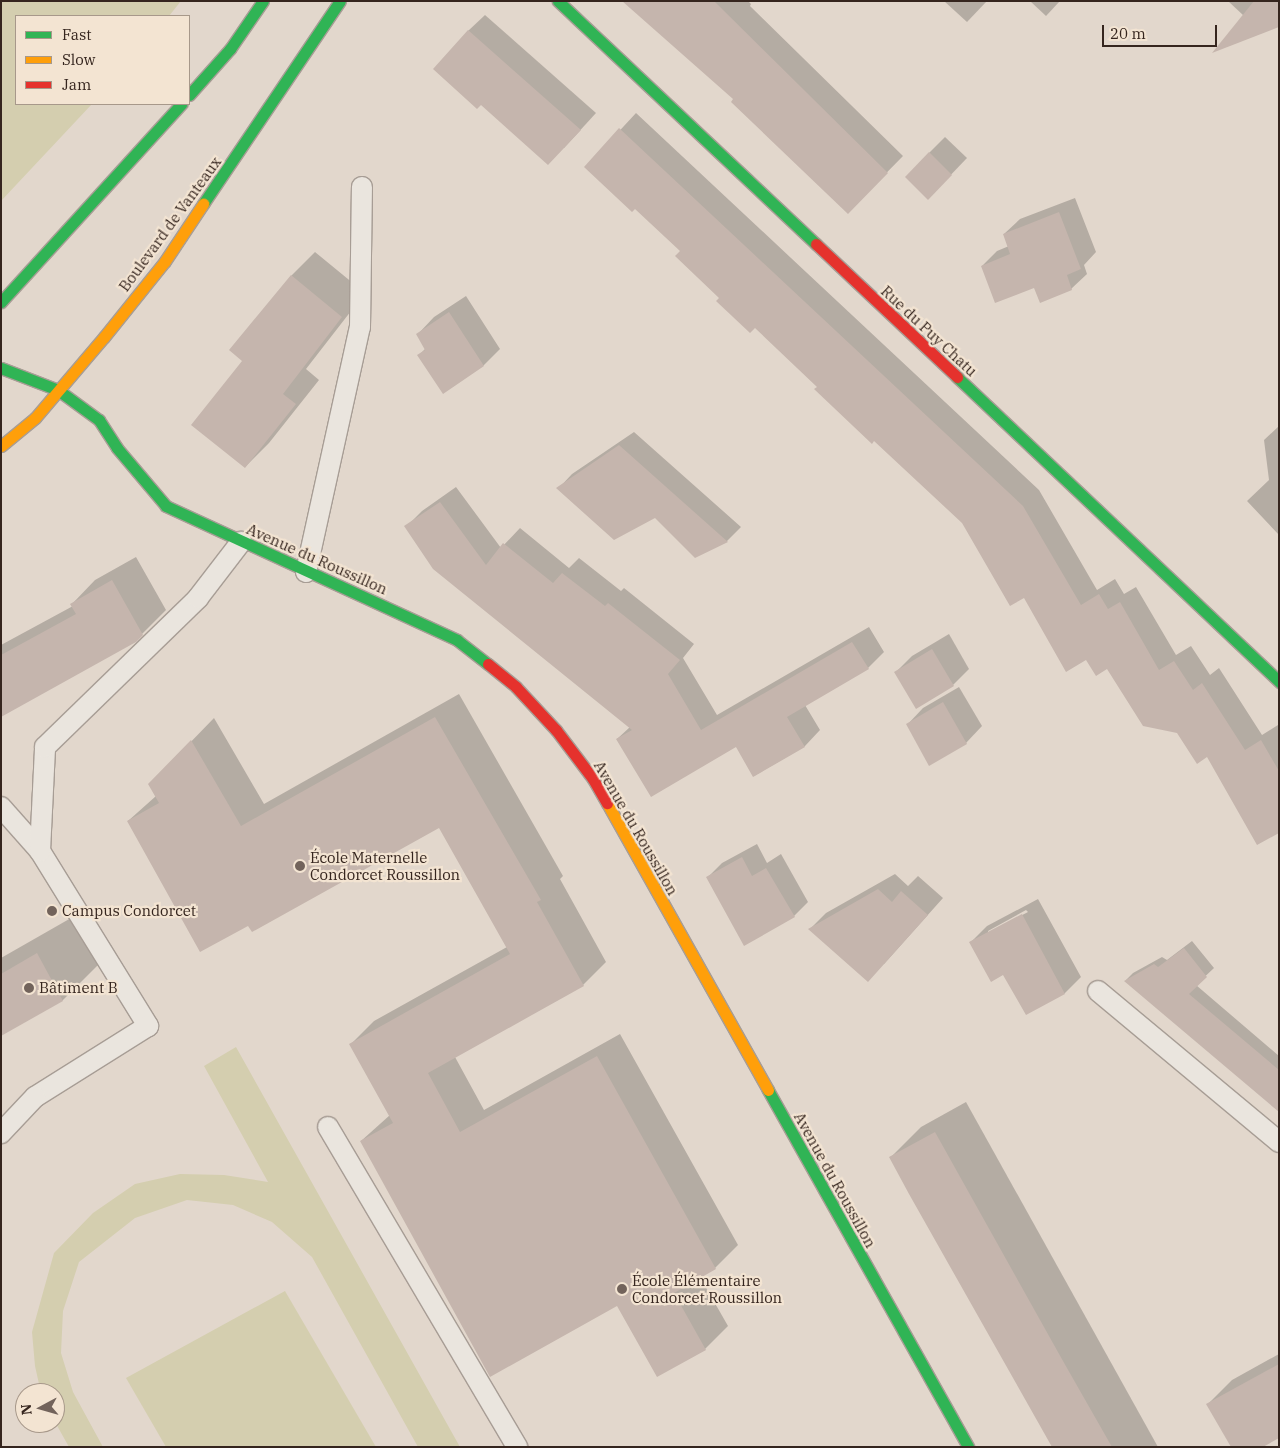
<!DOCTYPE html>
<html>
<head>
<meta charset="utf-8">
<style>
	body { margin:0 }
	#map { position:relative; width:1280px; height:1448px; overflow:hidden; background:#e2d7cc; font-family:"IBM Plex Serif",serif }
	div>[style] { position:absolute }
	.green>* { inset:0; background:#d4ceaf }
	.shadow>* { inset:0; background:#0003 }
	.building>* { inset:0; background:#c5b5ad }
	.roads { filter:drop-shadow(1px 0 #a79d95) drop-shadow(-1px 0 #a79d95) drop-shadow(0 1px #a79d95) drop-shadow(0 -1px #a79d95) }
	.lane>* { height:20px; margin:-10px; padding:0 10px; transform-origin:10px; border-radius:10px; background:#eae5de }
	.fast>* { height:11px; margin:-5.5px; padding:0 5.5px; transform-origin:5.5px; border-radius:5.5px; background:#30b455 }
	.slow>* { height:11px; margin:-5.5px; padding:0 5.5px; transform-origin:5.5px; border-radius:5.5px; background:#ff9f0a }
	.jam>* { height:11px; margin:-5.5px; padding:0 5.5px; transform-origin:5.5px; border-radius:5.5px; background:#e5322d }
	.dots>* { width:14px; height:14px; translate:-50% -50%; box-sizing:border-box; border:2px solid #f3e4d2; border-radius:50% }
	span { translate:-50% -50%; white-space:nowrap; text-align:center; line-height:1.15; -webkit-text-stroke:4.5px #f3e4d2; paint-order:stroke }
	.street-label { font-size:15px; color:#35251e }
	.poi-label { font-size:15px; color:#35251e }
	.left { translate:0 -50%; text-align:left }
	.frame { position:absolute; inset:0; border:2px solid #35251e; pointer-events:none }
	.legend { position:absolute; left:15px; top:15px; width:175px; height:90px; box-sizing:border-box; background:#f3e4d2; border:1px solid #a7988a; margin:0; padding:6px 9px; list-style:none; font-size:15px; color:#35251e }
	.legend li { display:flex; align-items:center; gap:10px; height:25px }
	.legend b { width:25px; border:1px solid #a7988a }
	.north { position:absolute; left:15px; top:1383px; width:50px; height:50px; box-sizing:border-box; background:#f3e4d2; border:1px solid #a7988a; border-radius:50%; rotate:264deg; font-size:14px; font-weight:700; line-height:20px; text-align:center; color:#35251e }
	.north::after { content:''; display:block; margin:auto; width:18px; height:22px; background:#72635b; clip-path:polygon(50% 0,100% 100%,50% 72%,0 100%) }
	.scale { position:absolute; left:1102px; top:25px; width:115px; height:22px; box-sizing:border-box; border:2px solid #35251e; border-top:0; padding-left:6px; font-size:15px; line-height:18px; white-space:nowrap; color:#35251e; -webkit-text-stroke:4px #f3e4d2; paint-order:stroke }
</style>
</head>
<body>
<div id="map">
	<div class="green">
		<i style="clip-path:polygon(1px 1px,181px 1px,169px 16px,16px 16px,16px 104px,92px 104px,1px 201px)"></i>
		<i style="clip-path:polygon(236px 1047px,460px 1447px,418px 1447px,312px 1257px,272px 1222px,233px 1205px,187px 1200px,135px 1218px,79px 1262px,63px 1311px,61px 1353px,73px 1392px,103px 1447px,69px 1447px,55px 1422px,55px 1393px,41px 1393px,35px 1366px,32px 1332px,54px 1253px,93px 1213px,135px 1184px,180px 1174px,224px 1175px,268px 1182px,204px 1066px)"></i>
		<i style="clip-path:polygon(285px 1291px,376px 1447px,166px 1447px,126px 1378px)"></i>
	</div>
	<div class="shadow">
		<i style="clip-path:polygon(626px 1px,748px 1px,751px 4px,750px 6px,903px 156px,848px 212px,735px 99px)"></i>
		<i style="clip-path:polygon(944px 1px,987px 1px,967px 22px)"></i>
		<i style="clip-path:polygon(1030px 1px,1060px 1px,1046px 16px)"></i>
		<i style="clip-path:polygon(1228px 1px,1279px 1px,1244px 16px)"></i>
		<i style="clip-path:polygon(485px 15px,596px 113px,564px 148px,468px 31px)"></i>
		<i style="clip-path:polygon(636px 113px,1039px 490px,1097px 590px,1115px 579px,1124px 594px,1136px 587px,1176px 655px,1191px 646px,1210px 675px,1219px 668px,1262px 735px,1278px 725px,1279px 832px,1207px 755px,1108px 668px,1087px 659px,1025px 596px,963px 522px,755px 326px,721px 298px,682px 251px,635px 207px,586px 167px)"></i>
		<i style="clip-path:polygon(945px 137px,967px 158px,944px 182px,929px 153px)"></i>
		<i style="clip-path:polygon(1075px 198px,1096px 252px,1084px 265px,1087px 274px,1071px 289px,1035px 286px,982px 266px,997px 251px,1009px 246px,1004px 234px,1020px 219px)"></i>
		<i style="clip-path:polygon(315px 252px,365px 293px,306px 369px,319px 380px,269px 443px,245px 467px,244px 361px,231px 350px,292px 275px)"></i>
		<i style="clip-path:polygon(466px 296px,500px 349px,484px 365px,443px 392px,419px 355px,426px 348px,418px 334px,434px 317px)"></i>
		<i style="clip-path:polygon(1279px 426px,1279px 535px,1247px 501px,1269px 480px,1264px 440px)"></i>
		<i style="clip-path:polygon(634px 432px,741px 527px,727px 541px,695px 557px,655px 516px,558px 489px,572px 474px)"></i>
		<i style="clip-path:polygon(456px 487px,501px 548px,520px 528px,569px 568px,579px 558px,621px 591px,624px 588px,694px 644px,683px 658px,717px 715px,869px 627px,884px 652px,868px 668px,805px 705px,820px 730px,805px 746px,754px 776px,736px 746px,617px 739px,630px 727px,406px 527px,422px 511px)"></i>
		<i style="clip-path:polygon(136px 557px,166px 610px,135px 641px,1px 716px,1px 645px,73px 606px,72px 604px,95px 580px)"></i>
		<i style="clip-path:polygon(949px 634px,969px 669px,953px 685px,896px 672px,912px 656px)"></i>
		<i style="clip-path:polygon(959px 687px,982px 726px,966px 743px,907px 725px,923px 708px)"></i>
		<i style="clip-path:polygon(459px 694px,563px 876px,560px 879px,606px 962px,583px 985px,455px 1057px,484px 1110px,620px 1034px,738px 1245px,715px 1268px,700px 1277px,728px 1326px,705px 1349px,618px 1305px,361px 1141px,390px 1115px,351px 1044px,374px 1021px,507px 947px,439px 826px,248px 924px,128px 821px,156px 796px,150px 784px,214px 718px,264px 804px)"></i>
		<i style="clip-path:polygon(757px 844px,767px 863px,781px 854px,808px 902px,794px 916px,708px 877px,722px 863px)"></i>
		<i style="clip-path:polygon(895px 874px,908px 886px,918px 876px,943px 898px,884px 964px,810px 929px,826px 913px)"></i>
		<i style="clip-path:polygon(evenodd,1038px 899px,1081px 977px,1065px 993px,1026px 1013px,1004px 973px,971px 942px,987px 926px,1038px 899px,1026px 910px,1028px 912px,988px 933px,988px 931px,1026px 910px)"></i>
		<i style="clip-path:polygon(78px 914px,103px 960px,63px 1000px,1px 1035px,1px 958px)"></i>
		<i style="clip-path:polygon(1192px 941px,1214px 968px,1196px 985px,1279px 1056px,1279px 1110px,1126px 980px,1133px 973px,1162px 957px,1167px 960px)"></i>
		<i style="clip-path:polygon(966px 1102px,1158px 1447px,1053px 1447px,891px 1157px,921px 1127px)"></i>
		<i style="clip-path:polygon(1279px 1354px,1279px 1437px,1208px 1404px,1232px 1380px)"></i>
	</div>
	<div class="building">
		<i style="clip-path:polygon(622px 1px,714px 1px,888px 173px,848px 214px,731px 102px,733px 99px)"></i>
		<i style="clip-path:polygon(1254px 1px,1279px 1px,1279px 27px,1212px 53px)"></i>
		<i style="clip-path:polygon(468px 30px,581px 130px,548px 165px,481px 105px,477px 109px,433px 69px)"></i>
		<i style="clip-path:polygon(619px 128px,1023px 506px,1081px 605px,1099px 594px,1108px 609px,1120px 602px,1159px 670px,1174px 661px,1193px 690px,1202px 683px,1245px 750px,1261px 740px,1279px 771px,1279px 833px,1257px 845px,1207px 757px,1197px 764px,1177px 733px,1143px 726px,1107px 669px,1096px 676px,1086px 660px,1066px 672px,1024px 598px,1010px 606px,962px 523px,874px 441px,872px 444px,814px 389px,817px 387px,755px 328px,750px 333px,716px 301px,719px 298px,675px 256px,680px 251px,635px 209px,632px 212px,584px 167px)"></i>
		<i style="clip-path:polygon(929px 152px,952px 175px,928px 200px,905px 177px)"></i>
		<i style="clip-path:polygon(1059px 212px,1081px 269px,1067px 275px,1072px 290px,1040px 303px,1034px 288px,995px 303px,981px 266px,1010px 254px,1003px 234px)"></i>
		<i style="clip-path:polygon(291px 275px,342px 317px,283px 394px,296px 404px,245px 468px,191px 425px,242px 361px,229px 350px)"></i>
		<i style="clip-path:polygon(449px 312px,484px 366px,443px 394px,417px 355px,425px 350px,416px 334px)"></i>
		<i style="clip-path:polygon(619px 445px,683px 502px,728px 542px,695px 558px,655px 518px,614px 540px,556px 488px)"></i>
		<i style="clip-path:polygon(440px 502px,486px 565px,503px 543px,553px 583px,562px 573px,605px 606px,608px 603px,680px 660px,668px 674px,701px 730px,852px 642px,869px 669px,787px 717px,805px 747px,753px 777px,736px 747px,651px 797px,616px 739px,632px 730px,433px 569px,404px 526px)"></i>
		<i style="clip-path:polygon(112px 580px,143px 635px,136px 642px,1px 717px,1px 655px,76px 614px,70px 604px)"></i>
		<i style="clip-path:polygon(932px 649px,954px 686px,916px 709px,894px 672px)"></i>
		<i style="clip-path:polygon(943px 702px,967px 744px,929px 766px,906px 724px)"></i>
		<i style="clip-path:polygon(435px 717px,541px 900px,537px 902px,584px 986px,428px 1073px,460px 1132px,597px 1056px,716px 1269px,674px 1293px,706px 1350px,657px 1377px,617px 1306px,490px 1377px,360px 1141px,393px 1123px,349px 1044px,510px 954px,439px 828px,252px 932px,248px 926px,200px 952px,127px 821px,159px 803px,148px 784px,191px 740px,241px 826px)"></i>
		<i style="clip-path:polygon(742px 857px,752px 876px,766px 868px,795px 917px,744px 946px,706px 877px)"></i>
		<i style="clip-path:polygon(878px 889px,892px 902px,901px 891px,928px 915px,868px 982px,808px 929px)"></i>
		<i style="clip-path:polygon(1022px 914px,1065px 994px,1026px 1015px,1003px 975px,991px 982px,969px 942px)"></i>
		<i style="clip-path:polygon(1184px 948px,1207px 977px,1189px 994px,1279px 1070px,1279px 1112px,1124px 981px,1154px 964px,1158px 967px)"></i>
		<i style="clip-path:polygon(37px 953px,63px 1001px,1px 1036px,1px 974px)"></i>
		<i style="clip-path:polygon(935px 1132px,1063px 1361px,1112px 1447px,1052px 1447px,909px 1194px,889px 1157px)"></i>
		<i style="clip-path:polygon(1279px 1364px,1279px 1438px,1263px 1447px,1231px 1447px,1206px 1404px)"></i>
	</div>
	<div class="roads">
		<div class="lane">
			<i style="left:306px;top:572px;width:251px;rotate:-77.6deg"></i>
			<i style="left:360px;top:327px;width:140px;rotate:-89.2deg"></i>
			<i style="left:1px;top:807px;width:59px;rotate:48.4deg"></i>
			<i style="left:40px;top:851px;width:206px;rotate:58.3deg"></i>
			<i style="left:148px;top:1026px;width:133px;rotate:147.9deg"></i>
			<i style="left:35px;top:1097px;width:50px;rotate:133.4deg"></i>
			<i style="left:40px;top:851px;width:104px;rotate:-87.2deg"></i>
			<i style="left:45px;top:747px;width:214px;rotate:-44.2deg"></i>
			<i style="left:198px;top:598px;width:71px;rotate:-52.5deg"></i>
			<i style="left:1098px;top:991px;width:236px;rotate:39.8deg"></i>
			<i style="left:328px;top:1127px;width:372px;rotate:59.4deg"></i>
		</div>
		<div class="fast">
			<i style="left:558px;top:1px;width:354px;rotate:43.3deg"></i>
			<i style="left:189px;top:95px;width:62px;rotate:-48.3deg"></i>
			<i style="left:230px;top:49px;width:58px;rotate:-55.5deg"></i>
			<i style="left:203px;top:204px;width:245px;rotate:-56deg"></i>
			<i style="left:1px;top:302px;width:268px;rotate:-47.7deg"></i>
			<i style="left:1px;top:368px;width:61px;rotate:21.1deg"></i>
			<i style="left:957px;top:377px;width:444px;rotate:43.4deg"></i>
			<i style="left:58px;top:390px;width:51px;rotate:36.2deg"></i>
			<i style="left:99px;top:420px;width:33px;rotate:57deg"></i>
			<i style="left:117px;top:448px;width:76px;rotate:49.8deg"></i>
			<i style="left:166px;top:506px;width:320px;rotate:24.7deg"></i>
			<i style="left:457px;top:640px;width:39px;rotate:38deg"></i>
			<i style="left:768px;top:1090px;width:409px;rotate:60.7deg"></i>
		</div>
		<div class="slow">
			<i style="left:1px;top:446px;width:44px;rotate:-39.5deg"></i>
			<i style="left:35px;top:418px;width:106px;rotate:-49.6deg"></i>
			<i style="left:104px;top:337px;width:97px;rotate:-51.2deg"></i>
			<i style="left:165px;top:261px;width:69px;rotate:-56.3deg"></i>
			<i style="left:607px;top:803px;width:329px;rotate:60.7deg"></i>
		</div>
		<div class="jam">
			<i style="left:816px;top:244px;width:194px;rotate:43.3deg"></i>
			<i style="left:488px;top:664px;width:36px;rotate:39deg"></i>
			<i style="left:516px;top:687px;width:59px;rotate:47.1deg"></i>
			<i style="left:556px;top:730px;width:61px;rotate:52.9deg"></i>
			<i style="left:593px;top:779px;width:28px;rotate:60deg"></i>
		</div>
	</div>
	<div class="dots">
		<i style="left:300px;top:866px;background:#72635b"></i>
		<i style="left:52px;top:911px;background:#72635b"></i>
		<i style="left:29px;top:988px;background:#72635b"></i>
		<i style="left:622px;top:1289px;background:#72635b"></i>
	</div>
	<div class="street-label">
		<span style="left:170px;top:224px;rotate:-54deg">Boulevard de Vanteaux</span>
		<span style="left:929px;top:331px;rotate:43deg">Rue du Puy Chatu</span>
		<span style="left:317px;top:559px;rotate:24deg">Avenue du Roussillon</span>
		<span style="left:636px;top:828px;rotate:60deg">Avenue du Roussillon</span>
		<span style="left:835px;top:1180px;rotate:61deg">Avenue du Roussillon</span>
	</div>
	<div class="poi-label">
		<span class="left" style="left:310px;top:866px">École Maternelle<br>Condorcet Roussillon</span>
		<span class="left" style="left:62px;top:911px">Campus Condorcet</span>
		<span class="left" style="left:39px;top:988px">Bâtiment B</span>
		<span class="left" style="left:632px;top:1289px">École Élémentaire<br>Condorcet Roussillon</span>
	</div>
	<div class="frame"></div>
	<ul class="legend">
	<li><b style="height:6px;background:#30b455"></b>Fast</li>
	<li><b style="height:6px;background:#ff9f0a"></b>Slow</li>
	<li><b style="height:6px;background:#e5322d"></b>Jam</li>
	</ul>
	<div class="north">N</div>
	<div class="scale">20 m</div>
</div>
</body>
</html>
